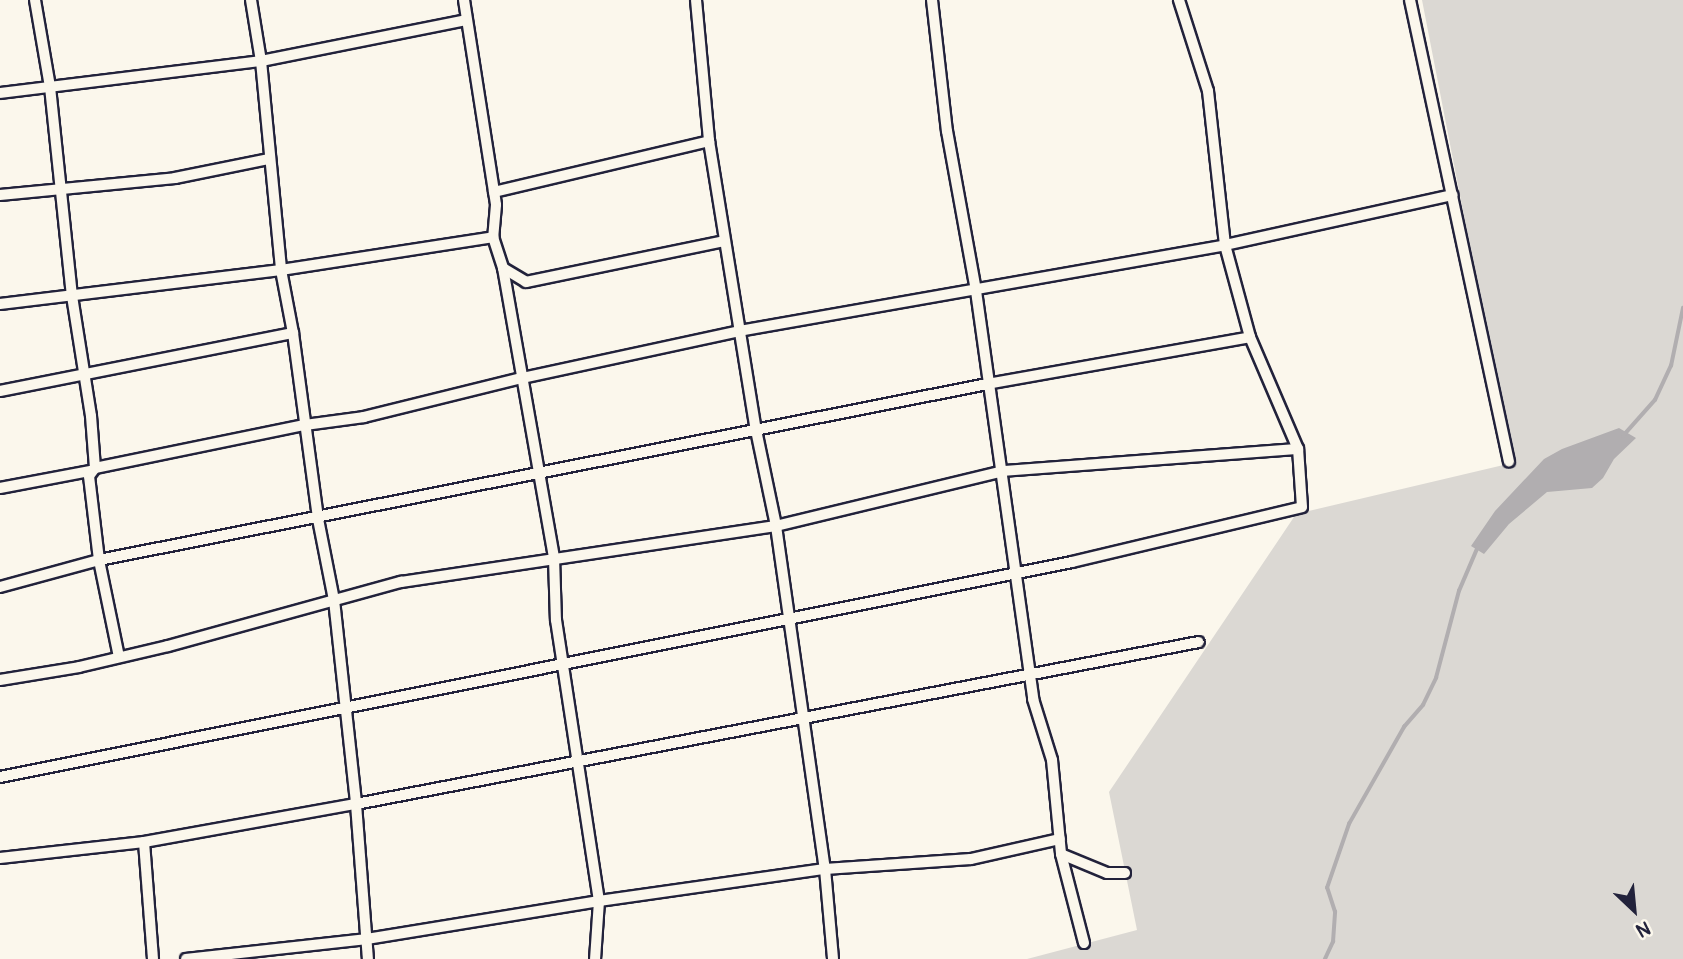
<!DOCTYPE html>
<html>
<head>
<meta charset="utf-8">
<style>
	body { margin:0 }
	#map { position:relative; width:1683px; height:959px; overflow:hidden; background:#fbf7ec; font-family:Pangolin,sans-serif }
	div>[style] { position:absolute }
	.green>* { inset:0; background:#dbd8d3 }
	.water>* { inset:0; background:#b1aeb0 }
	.stream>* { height:3.5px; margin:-1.75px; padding:0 1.75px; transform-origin:1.75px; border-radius:1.75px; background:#b1aeb0 }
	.roads { filter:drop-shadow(2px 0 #22223b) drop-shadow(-2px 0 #22223b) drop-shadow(0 2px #22223b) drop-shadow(0 -2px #22223b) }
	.street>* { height:10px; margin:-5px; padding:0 5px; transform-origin:5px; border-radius:5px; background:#fbf7ec }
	span { translate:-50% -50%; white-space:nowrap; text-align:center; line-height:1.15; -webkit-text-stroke:5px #fbf7ec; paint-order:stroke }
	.north { position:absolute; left:1599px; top:875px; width:70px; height:70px; -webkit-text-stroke:5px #fbf7ec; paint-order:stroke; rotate:154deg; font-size:19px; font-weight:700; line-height:28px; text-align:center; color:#22223b }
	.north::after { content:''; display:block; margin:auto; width:24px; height:32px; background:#22223b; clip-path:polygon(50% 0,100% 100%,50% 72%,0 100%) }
</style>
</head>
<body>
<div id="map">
	<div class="green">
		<i style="clip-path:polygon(1422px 0,1683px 0,1683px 959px,1027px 959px,1137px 930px,1109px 792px,1296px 514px,1512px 463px)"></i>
	</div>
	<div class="water">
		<i style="clip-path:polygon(1619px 428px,1636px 438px,1614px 459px,1603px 478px,1592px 488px,1547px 492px,1509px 524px,1484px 554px,1471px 546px,1495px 511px,1544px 459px,1562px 449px)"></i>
	</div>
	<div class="stream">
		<i style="left:1623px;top:436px;width:48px;rotate:-48.4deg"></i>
		<i style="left:1655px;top:400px;width:38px;rotate:-65deg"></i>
		<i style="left:1671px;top:366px;width:59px;rotate:-78.3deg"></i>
		<i style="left:1325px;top:959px;width:19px;rotate:-65deg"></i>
		<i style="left:1333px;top:942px;width:30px;rotate:-86deg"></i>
		<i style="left:1335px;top:912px;width:25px;rotate:-108deg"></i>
		<i style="left:1327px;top:888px;width:68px;rotate:-71deg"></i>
		<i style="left:1349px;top:824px;width:112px;rotate:-60.4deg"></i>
		<i style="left:1404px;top:727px;width:29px;rotate:-49deg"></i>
		<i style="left:1423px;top:705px;width:30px;rotate:-64deg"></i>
		<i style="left:1436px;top:678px;width:90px;rotate:-75.2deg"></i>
		<i style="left:1459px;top:591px;width:46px;rotate:-66.8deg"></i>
	</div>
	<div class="roads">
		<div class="street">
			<i style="left:35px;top:0;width:88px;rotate:80.2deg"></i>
			<i style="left:50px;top:87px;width:210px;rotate:84deg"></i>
			<i style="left:72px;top:296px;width:121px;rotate:81deg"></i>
			<i style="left:91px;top:416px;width:52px;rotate:85.6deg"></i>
			<i style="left:251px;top:0;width:62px;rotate:80.7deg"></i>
			<i style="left:261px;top:61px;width:210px;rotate:84.5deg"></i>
			<i style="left:281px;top:270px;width:64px;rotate:79.2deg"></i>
			<i style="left:293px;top:333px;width:188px;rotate:82.3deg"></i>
			<i style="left:318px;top:519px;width:83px;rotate:78.8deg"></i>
			<i style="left:334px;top:600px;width:205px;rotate:83.8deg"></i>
			<i style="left:356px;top:804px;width:858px;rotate:-10.88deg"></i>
			<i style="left:464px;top:0;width:207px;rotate:81.1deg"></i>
			<i style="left:496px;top:205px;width:32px;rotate:95deg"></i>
			<i style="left:493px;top:237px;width:33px;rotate:72deg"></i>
			<i style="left:503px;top:268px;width:27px;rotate:31deg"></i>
			<i style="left:526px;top:282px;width:202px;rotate:-11.7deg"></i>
			<i style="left:696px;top:0;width:142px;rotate:84.7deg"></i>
			<i style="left:709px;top:141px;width:293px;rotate:80.8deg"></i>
			<i style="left:756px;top:430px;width:98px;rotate:78.2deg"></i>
			<i style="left:776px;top:526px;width:346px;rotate:81.9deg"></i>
			<i style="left:825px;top:869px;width:90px;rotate:84.9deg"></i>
			<i style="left:932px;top:0;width:132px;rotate:83.5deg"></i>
			<i style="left:947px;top:131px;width:163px;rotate:79.7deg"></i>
			<i style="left:976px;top:291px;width:412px;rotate:82deg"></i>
			<i style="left:1033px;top:699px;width:64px;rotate:72.7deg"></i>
			<i style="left:1052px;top:760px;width:94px;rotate:84.5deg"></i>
			<i style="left:1061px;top:854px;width:92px;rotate:75.5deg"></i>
			<i style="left:1410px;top:0;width:472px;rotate:77.9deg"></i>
			<i style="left:0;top:93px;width:263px;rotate:-7deg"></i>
			<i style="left:261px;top:61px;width:209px;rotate:-11.3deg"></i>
			<i style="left:494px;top:192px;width:221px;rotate:-13.3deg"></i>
			<i style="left:0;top:195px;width:176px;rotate:-5.5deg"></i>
			<i style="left:175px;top:178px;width:95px;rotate:-11.5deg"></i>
			<i style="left:503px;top:268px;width:294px;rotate:80deg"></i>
			<i style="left:554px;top:558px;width:62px;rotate:88.2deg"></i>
			<i style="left:556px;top:620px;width:284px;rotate:81.3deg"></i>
			<i style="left:599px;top:901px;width:58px;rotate:93.9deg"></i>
			<i style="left:0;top:304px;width:283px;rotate:-6.9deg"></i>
			<i style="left:281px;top:270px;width:215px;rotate:-8.8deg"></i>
			<i style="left:0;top:391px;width:299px;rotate:-11.2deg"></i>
			<i style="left:0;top:488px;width:92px;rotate:-10.7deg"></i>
			<i style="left:0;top:587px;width:103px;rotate:-15.3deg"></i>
			<i style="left:99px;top:560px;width:905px;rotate:-11.21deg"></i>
			<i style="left:987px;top:384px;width:267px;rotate:-10.1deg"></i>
			<i style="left:119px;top:657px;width:99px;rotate:-101.7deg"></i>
			<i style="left:99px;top:560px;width:85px;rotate:-96.8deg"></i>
			<i style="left:89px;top:476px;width:10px;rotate:-53deg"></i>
			<i style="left:95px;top:468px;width:214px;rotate:-11.6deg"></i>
			<i style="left:305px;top:425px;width:60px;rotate:-7.7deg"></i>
			<i style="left:364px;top:417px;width:163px;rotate:-13.9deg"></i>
			<i style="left:522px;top:378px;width:222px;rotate:-12.2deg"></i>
			<i style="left:739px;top:331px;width:494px;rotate:-10deg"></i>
			<i style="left:1225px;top:245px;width:233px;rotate:-12.4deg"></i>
			<i style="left:0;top:680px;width:80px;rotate:-9.3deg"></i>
			<i style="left:79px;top:667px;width:91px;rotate:-13.3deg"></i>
			<i style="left:168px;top:646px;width:242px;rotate:-15.4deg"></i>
			<i style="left:401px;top:582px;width:379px;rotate:-8.5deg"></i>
			<i style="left:776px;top:526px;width:234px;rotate:-13.6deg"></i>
			<i style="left:1003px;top:471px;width:296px;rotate:-4.3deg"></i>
			<i style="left:0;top:777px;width:1093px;rotate:-11.34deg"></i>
			<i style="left:1072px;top:562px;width:236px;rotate:-13.4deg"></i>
			<i style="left:1302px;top:507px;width:58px;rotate:-93.9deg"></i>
			<i style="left:1298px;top:449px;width:122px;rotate:-113.2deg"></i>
			<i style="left:1250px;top:337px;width:95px;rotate:-105.2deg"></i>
			<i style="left:1225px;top:245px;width:155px;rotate:-96.3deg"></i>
			<i style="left:1208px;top:91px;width:96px;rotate:-107.7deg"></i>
			<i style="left:144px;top:842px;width:117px;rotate:85.6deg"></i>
			<i style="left:1061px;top:854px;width:50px;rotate:22.4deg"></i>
			<i style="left:1107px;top:873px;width:18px"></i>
			<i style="left:0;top:858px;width:145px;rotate:-6.3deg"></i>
			<i style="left:144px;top:842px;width:215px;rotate:-10.2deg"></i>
			<i style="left:356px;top:804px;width:155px;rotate:85.6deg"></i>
			<i style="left:186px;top:959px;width:182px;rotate:-6.3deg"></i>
			<i style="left:367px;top:939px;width:235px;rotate:-9.3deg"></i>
			<i style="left:599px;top:901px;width:228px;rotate:-8.1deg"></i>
			<i style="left:825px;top:869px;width:146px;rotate:-3.9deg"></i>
			<i style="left:971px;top:859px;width:91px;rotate:-12.7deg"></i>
		</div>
	</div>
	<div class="north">N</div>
</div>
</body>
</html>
